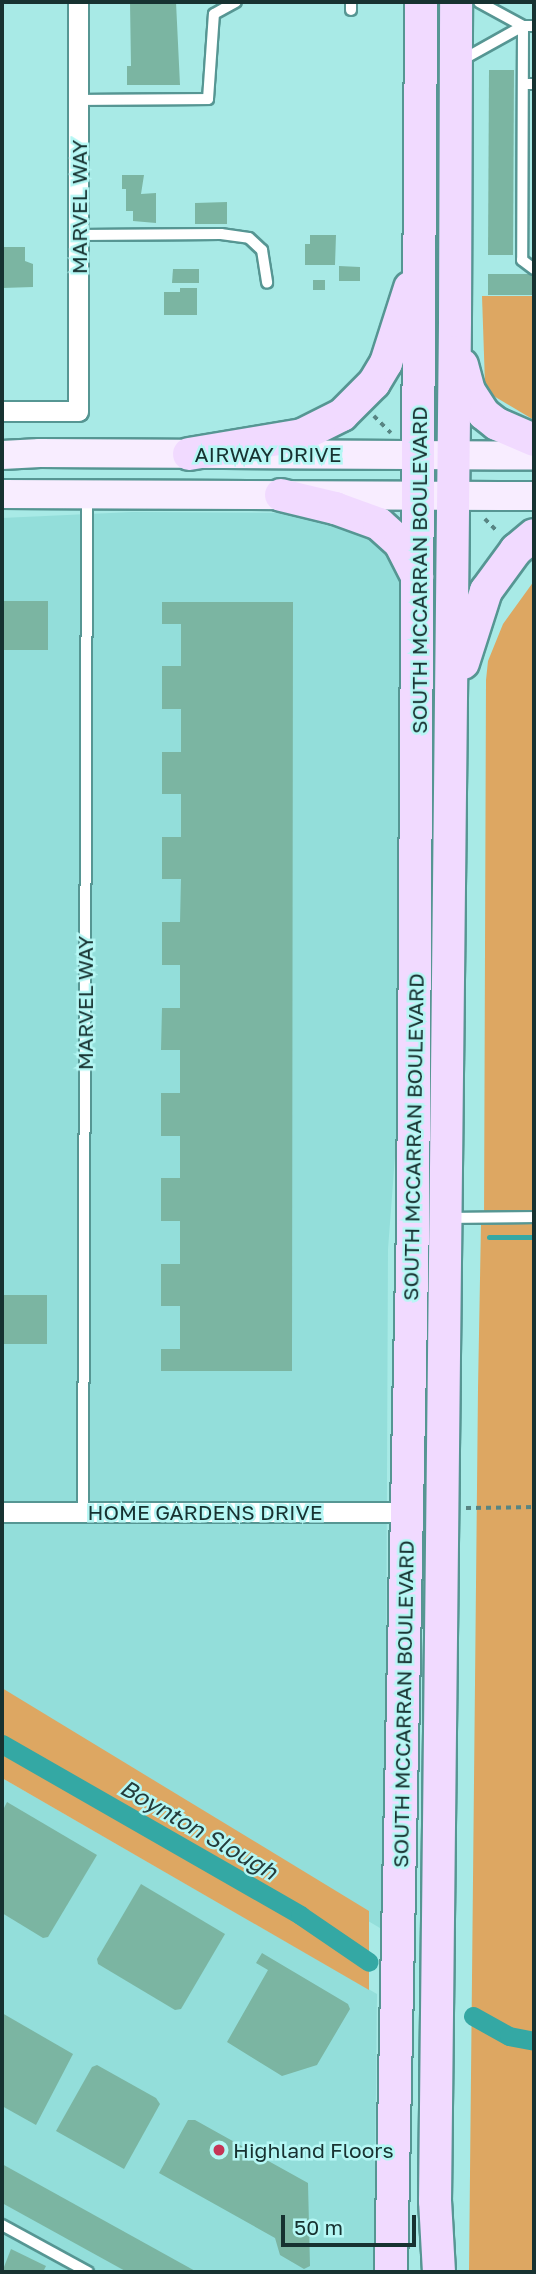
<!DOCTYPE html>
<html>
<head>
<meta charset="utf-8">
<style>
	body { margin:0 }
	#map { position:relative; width:536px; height:2274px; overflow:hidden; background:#a8eae6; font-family:"Golos Text",sans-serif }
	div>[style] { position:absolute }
	.built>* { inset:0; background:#93deda }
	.green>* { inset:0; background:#dda762 }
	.stream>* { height:5px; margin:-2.5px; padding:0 2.5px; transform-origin:2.5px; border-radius:2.5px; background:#34a8a4 }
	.canal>* { height:19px; margin:-9.5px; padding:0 9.5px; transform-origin:9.5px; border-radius:9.5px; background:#34a8a4 }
	.building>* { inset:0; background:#7bb5a2 }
	.path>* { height:3.5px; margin-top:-1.75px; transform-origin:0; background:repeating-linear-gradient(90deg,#588583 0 5px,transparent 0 10px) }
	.roads { filter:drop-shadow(2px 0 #569693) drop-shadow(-2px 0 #569693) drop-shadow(0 2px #569693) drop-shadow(0 -2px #569693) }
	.service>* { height:10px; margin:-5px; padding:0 5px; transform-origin:5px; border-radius:5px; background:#fff }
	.minor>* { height:19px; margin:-9.5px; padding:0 9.5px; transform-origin:9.5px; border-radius:9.5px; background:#fff }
	.secondary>* { height:28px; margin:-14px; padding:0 14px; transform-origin:14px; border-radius:14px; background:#f8edff }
	.primary>* { height:32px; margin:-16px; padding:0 16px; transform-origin:16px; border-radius:16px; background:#f1daff }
	.dots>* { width:19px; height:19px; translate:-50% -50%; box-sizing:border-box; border:4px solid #b5f7f4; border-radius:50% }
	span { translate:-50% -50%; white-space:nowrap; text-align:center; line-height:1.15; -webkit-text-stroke:5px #b5f7f4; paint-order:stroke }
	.street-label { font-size:21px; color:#173231 }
	.poi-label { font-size:21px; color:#173231 }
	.left { translate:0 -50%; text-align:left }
	.water-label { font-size:23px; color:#243d3c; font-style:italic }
	.frame { position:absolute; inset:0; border:4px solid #173231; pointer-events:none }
	.scale { position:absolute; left:281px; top:2215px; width:135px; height:32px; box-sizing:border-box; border:4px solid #173231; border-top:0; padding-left:9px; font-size:21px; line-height:24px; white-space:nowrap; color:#173231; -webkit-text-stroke:5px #b5f7f4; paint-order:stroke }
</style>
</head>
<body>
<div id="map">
	<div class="built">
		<i style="clip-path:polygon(132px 512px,282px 513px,325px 521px,376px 542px,387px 551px,401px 580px,398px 1117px,388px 1249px,385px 1931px,2px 1704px,2px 518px)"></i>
		<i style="clip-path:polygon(2px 1778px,377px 1994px,374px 2272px,2px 2272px)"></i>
	</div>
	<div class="green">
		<i style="clip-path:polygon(482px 296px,534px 296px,534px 420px,492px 395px,485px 384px)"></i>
		<i style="clip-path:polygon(534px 581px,534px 2272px,469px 2272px,478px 1388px,481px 1224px,484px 1223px,486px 680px,488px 661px,503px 624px)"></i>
		<i style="clip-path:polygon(2px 1688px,369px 1911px,369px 1990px,2px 1778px)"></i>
	</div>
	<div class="stream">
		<i style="left:489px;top:1237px;width:45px"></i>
	</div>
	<div class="canal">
		<i style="left:2px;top:1744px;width:344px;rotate:29.8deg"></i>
		<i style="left:300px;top:1915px;width:83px;rotate:34.3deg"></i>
		<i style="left:473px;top:2016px;width:41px;rotate:29.1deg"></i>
		<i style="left:509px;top:2036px;width:25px;rotate:11deg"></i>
	</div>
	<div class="building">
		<i style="clip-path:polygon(130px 2px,176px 2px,180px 85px,127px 85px,127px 66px,131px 66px)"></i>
		<i style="clip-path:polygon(489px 70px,514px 70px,513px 255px,488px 255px)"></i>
		<i style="clip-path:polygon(122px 175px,144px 175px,141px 194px,156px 193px,156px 223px,133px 221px,133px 211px,126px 211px,126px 189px,122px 189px)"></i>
		<i style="clip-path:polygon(227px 202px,227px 224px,195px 224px,195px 203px)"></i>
		<i style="clip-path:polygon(310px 235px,336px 235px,335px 265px,305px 265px,305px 244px,310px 244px)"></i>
		<i style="clip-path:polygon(4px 247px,25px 247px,25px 261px,33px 264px,33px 287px,2px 288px)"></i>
		<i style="clip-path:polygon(339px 266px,360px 267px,360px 281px,339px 281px)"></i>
		<i style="clip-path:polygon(173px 269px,199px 269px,199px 283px,172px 283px)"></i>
		<i style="clip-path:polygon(488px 274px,534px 274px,534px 295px,488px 295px)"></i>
		<i style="clip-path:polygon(313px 280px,325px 280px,325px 290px,313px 290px)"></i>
		<i style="clip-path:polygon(180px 288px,197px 288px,197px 315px,164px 315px,164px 292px,180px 292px)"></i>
		<i style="clip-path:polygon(2px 601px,48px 601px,48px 650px,2px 650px)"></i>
		<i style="clip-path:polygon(162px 602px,293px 602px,292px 1371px,161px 1371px,161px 1349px,180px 1349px,180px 1306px,161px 1306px,161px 1264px,180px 1264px,180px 1221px,161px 1221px,161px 1178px,180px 1178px,180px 1136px,161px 1136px,161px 1093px,180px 1093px,180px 1050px,161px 1050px,162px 1008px,180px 1008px,180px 965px,162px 965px,162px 922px,180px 922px,181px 879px,162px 879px,162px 837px,181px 837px,181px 794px,162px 794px,162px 752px,181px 752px,181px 709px,162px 709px,162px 666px,181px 666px,181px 624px,162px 624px)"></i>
		<i style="clip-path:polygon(2px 1295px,47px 1295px,47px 1344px,2px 1344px)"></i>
		<i style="clip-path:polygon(7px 1802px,97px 1855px,48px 1937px,43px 1938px,2px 1913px,2px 1812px)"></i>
		<i style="clip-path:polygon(141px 1884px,225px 1934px,181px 2009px,175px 2010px,98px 1964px,97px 1959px)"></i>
		<i style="clip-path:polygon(262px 1953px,348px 2004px,350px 2009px,317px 2065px,282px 2076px,227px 2042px,268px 1970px,256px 1963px)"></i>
		<i style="clip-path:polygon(2px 2013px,73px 2054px,36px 2125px,2px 2106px)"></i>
		<i style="clip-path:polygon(97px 2065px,156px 2098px,160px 2104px,124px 2169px,56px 2131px,92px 2067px)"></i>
		<i style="clip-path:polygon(188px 2120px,195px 2120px,308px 2183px,310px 2266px,304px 2269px,280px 2255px,275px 2238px,159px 2173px)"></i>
		<i style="clip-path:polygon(2px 2164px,197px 2272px,127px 2272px,2px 2203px)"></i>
		<i style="clip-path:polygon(11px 2249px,46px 2266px,43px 2272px,2px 2272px)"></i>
	</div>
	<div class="path">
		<i style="left:374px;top:416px;width:24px;rotate:45deg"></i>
		<i style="left:485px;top:519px;width:20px;rotate:45deg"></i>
		<i style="left:466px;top:1508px;width:68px;rotate:-0.8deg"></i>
	</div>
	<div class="roads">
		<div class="service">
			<i style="left:351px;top:10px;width:8px;rotate:-90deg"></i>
			<i style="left:534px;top:26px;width:11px;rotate:180deg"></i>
			<i style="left:523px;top:26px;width:234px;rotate:90.2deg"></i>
			<i style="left:522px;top:260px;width:15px;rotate:37deg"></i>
			<i style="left:462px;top:60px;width:70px;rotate:-29.1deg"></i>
			<i style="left:523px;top:26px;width:50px;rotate:-151.4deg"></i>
			<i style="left:524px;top:84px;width:10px"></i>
			<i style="left:79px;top:100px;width:129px;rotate:-0.4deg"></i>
			<i style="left:208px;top:99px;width:85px;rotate:-86deg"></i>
			<i style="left:214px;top:14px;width:25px;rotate:-29deg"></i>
			<i style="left:79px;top:235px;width:142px;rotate:-0.4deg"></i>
			<i style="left:221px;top:234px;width:28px;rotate:8deg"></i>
			<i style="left:249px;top:238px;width:18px;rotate:43deg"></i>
			<i style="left:262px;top:250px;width:33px;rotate:81deg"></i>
			<i style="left:449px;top:1218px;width:85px;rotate:-0.7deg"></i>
			<i style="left:83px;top:1512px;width:1015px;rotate:-89.77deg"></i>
			<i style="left:2px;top:2225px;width:98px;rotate:28.7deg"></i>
		</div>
		<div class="minor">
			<i style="left:2px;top:411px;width:76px"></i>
			<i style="left:78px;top:411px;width:409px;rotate:-90deg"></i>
			<i style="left:2px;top:1512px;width:406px"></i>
		</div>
		<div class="secondary">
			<i style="left:2px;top:455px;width:38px;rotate:-3deg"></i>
			<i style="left:40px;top:453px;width:494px;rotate:0.3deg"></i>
			<i style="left:2px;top:494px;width:532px;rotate:0.22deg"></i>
		</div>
		<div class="primary">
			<i style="left:462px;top:365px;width:27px;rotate:75deg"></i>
			<i style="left:469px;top:391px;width:27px;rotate:57deg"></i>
			<i style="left:484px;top:414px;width:16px;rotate:38deg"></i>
			<i style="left:497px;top:424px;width:40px;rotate:23.4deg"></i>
			<i style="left:189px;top:454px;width:115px;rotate:-9.5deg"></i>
			<i style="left:302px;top:435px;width:45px;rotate:-26.6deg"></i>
			<i style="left:342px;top:415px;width:45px;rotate:-45deg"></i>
			<i style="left:374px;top:383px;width:23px;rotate:-59deg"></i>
			<i style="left:386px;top:363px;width:79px;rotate:-72.3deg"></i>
			<i style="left:281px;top:495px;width:56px;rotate:13.5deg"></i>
			<i style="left:335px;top:508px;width:47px;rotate:20deg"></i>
			<i style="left:379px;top:524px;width:28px;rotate:42deg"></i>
			<i style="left:400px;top:543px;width:38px;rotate:63deg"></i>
			<i style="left:463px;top:663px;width:76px;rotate:-72.3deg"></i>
			<i style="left:486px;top:591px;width:51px;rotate:-53.8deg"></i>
			<i style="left:516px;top:550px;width:23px;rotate:-40deg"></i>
			<i style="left:391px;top:2272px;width:1054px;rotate:-88.8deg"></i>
			<i style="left:413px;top:1218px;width:1216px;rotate:-89.62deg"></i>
			<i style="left:439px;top:2272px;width:71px;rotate:-93.2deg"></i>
			<i style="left:435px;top:2201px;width:1880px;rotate:-89.39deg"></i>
			<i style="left:455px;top:321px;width:319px;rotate:-89.8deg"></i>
		</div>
	</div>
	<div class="dots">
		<i style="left:219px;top:2150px;background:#c53657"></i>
	</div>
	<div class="street-label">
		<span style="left:79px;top:207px;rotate:-90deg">MARVEL WAY</span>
		<span style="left:268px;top:454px">AIRWAY DRIVE</span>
		<span style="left:419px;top:570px;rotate:-90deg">SOUTH MCCARRAN BOULEVARD</span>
		<span style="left:85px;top:1003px;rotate:-90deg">MARVEL WAY</span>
		<span style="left:413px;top:1137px;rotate:-89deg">SOUTH MCCARRAN BOULEVARD</span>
		<span style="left:205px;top:1512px">HOME GARDENS DRIVE</span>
		<span style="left:403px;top:1704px;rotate:-89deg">SOUTH MCCARRAN BOULEVARD</span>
	</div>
	<div class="poi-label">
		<span class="left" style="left:233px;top:2150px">Highland Floors</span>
	</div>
	<div class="water-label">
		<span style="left:199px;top:1829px;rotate:30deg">Boynton Slough</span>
	</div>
	<div class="frame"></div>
	<div class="scale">50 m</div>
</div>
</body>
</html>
